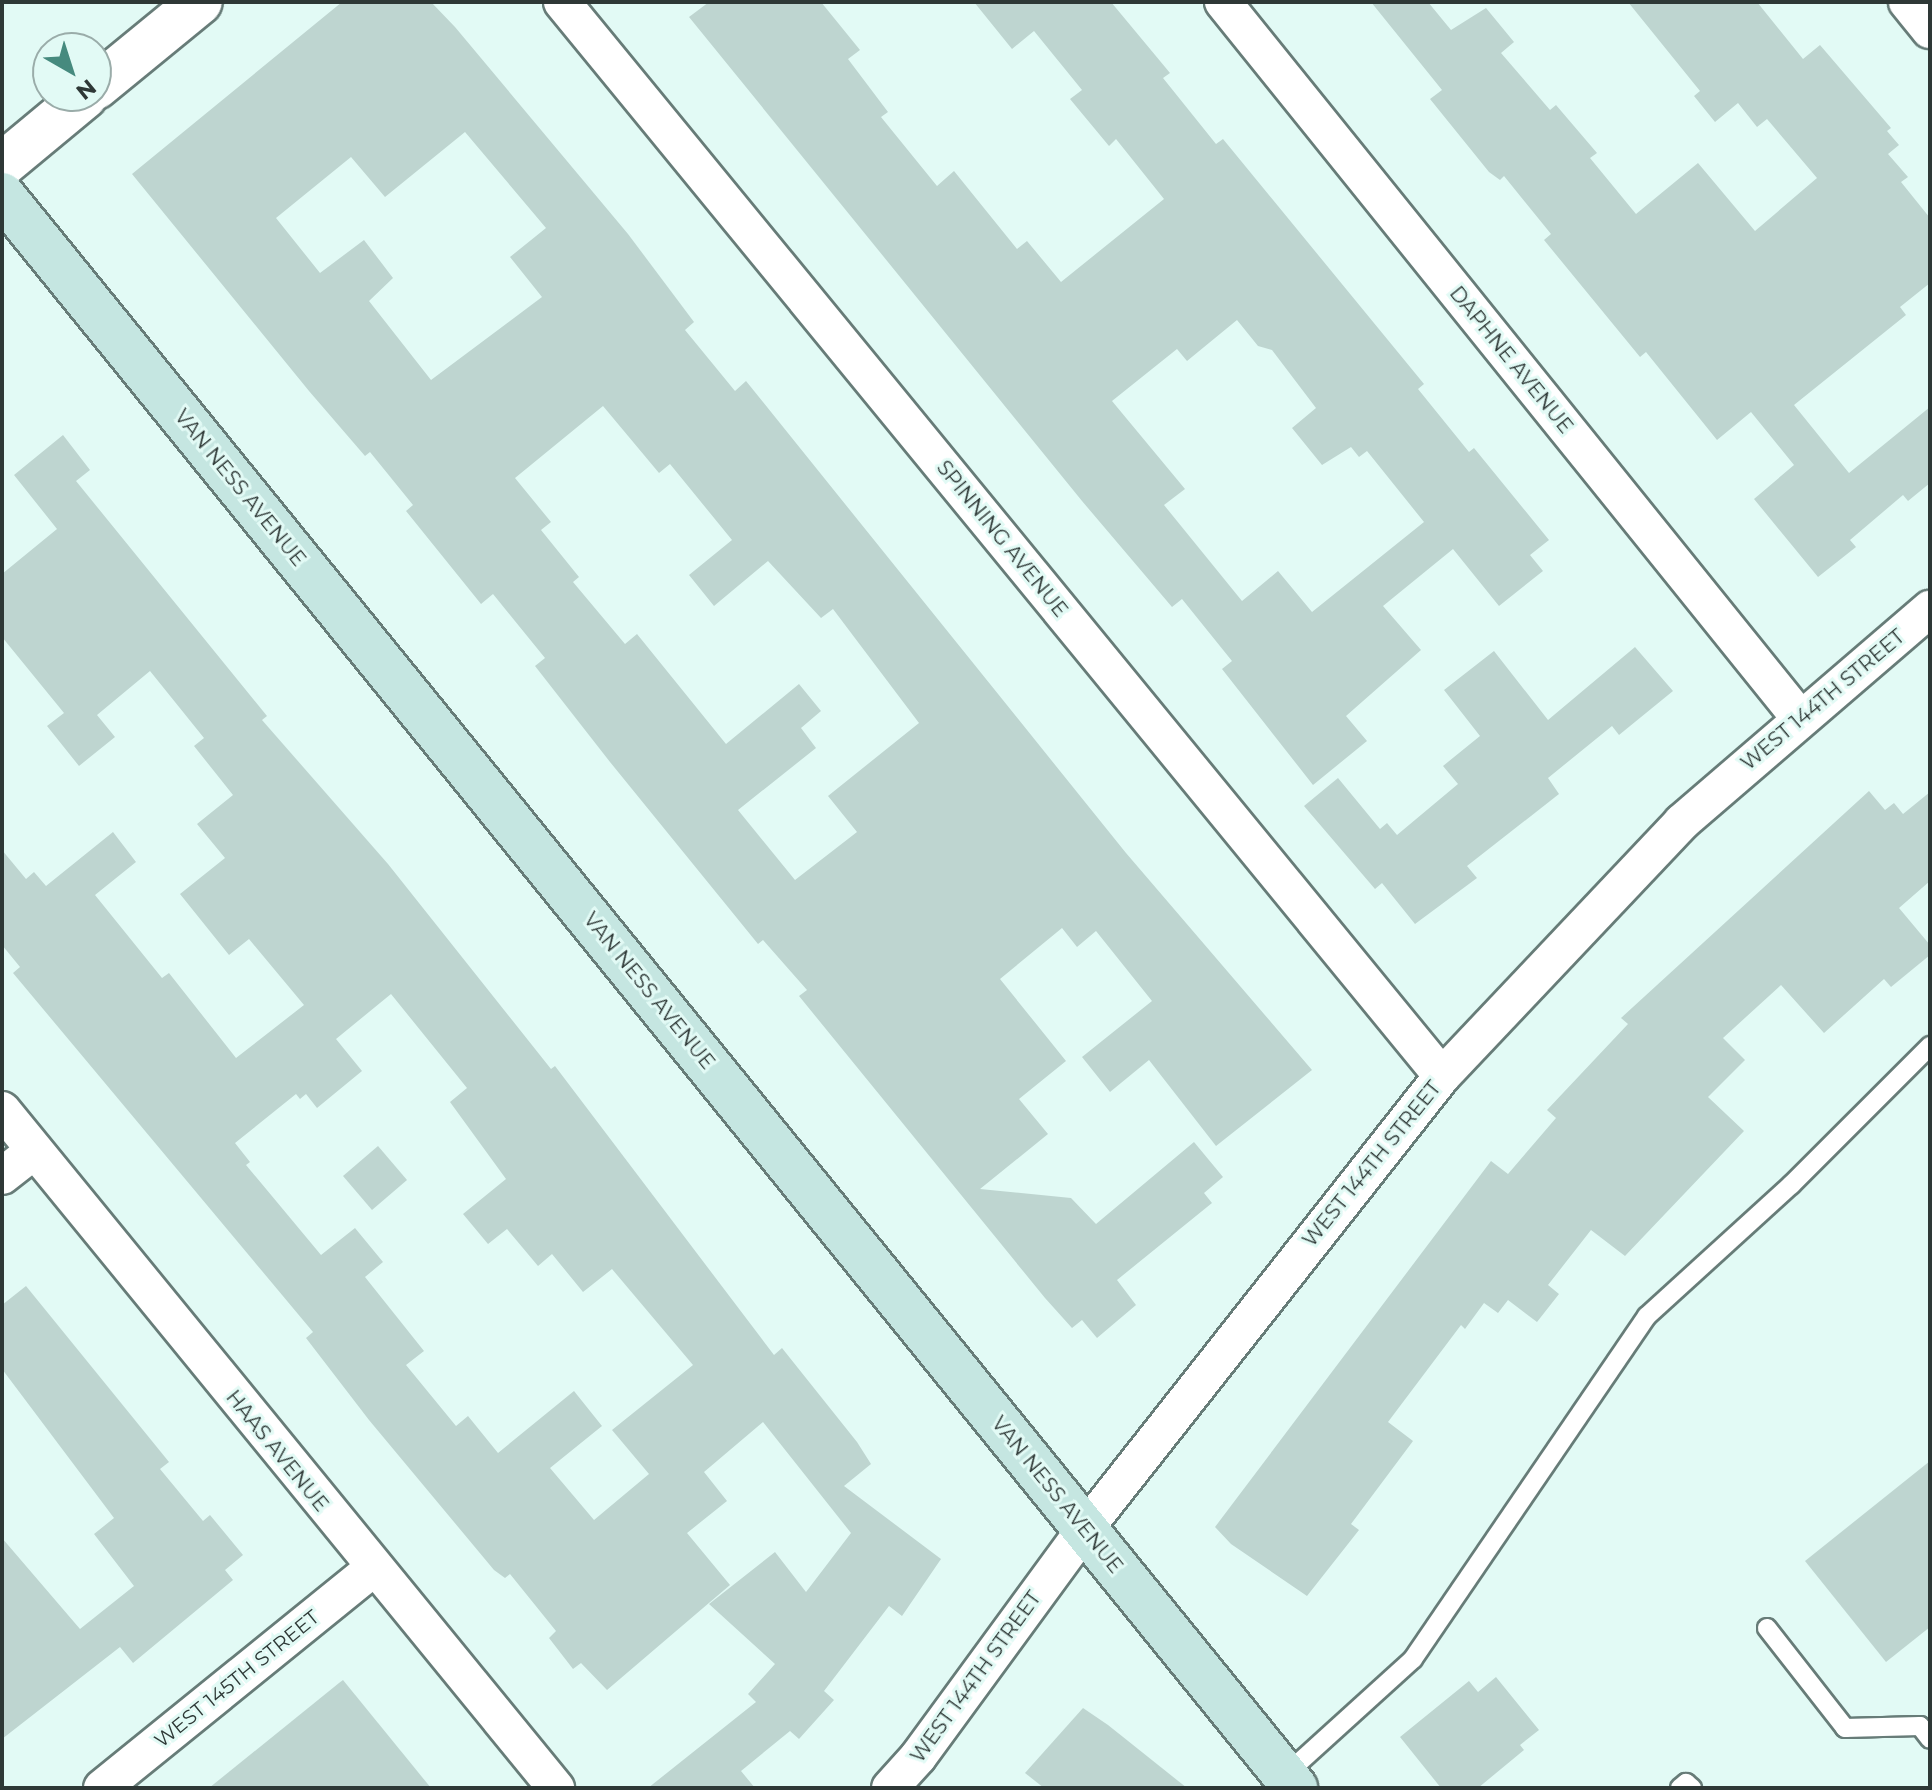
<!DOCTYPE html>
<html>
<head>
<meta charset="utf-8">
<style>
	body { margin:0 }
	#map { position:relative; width:1932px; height:1790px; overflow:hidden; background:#e2faf5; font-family:Montserrat,sans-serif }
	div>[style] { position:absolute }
	.building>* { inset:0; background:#bed5d0 }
	.roads { filter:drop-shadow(2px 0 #677c78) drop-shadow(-2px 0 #677c78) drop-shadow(0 2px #677c78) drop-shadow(0 -2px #677c78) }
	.service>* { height:18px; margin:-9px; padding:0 9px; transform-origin:9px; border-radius:9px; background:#fff }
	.minor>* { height:36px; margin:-18px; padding:0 18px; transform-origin:18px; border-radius:18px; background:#fff }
	.tertiary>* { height:44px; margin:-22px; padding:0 22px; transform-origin:22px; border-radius:22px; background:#fff }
	.secondary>* { height:44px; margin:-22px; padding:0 22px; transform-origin:22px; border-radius:22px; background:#c5e6e1 }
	span { translate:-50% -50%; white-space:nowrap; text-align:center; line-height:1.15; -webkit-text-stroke:6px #e2faf5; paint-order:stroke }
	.street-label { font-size:20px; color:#2e3836 }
	.frame { position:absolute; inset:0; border:4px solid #2e3836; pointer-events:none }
	.north { position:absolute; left:32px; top:32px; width:80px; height:80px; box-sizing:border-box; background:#e2faf5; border:2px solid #9aaca9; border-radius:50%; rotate:141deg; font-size:22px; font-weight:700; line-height:32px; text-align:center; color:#2e3836 }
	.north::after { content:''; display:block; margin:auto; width:28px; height:36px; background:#468a7e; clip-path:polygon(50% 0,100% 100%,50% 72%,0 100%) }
</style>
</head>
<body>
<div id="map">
	<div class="building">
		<i style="clip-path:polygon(evenodd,342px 2px,431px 2px,455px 27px,628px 234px,694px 322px,685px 330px,735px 391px,746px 381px,1126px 853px,1312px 1070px,1216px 1146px,1149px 1060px,1110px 1092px,1082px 1057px,1152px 1001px,1096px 931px,1077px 947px,1062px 928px,1000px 979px,1066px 1061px,1019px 1099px,1048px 1134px,980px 1189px,1071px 1198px,1096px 1224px,1194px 1142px,1223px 1177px,1204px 1193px,1212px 1203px,1117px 1280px,1136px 1305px,1097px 1338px,1082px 1320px,1072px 1328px,1045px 1298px,799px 996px,807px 990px,763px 940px,758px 944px,610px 762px,535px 666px,545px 658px,493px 594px,481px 604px,406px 511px,413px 505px,370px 452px,365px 456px,309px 391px,132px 174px,342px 2px,465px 132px,546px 228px,510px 257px,542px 297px,431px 380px,369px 301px,393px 278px,364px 240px,320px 273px,276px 218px,351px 157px,385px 197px,465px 132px,342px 2px,603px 406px,659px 473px,670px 464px,732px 540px,689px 575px,714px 606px,768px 561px,821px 618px,833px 609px,919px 723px,828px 796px,857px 832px,795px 880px,738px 810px,816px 748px,801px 728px,821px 711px,799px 684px,726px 744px,637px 634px,625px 644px,573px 582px,579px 577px,541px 530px,551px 522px,515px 478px,603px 406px)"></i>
		<i style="clip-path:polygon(evenodd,709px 2px,821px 2px,860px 50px,848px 59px,888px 112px,881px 117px,937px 186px,954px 171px,1017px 249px,1027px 241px,1061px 282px,1164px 199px,1116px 139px,1109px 146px,1070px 99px,1082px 90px,1034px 31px,1012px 49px,974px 2px,1111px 2px,1170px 73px,1163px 78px,1216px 144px,1223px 139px,1424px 384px,1418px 389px,1469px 452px,1474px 448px,1549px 540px,1530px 555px,1543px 571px,1499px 606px,1453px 549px,1383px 606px,1421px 650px,1346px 716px,1367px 741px,1313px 785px,1222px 669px,1232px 661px,1182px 599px,1172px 607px,1082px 501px,689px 17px,709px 2px,1237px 320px,1258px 346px,1272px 350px,1316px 408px,1292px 428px,1322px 465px,1351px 447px,1359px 457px,1367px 451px,1424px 522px,1312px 612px,1278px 571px,1242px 601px,1164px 505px,1185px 489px,1112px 401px,1177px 349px,1187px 361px,1237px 320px)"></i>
		<i style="clip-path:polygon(1371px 2px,1428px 2px,1451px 30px,1486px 8px,1514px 42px,1501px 53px,1550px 110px,1556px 105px,1597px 153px,1590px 158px,1636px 214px,1698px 163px,1755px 231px,1817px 178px,1767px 119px,1757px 127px,1738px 103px,1715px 122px,1694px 96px,1700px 91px,1628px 2px,1757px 2px,1803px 59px,1820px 45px,1891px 128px,1887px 131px,1899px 145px,1888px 154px,1908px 177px,1901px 182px,1930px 218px,1930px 283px,1900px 307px,1906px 315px,1794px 405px,1849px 473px,1930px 407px,1930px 483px,1908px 501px,1903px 495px,1850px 540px,1856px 547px,1818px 577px,1754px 499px,1794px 465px,1751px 412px,1717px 440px,1646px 352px,1640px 357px,1544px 240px,1551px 234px,1504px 176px,1500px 180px,1489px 172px,1430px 99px,1442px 90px)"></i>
		<i style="clip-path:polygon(evenodd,63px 435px,90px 470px,76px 481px,267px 716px,262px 720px,388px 864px,551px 1069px,555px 1066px,774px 1355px,782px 1348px,857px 1442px,871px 1464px,844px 1486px,941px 1559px,902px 1616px,889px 1606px,824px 1691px,834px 1700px,799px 1739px,790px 1731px,741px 1771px,755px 1788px,648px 1788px,756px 1702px,748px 1694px,775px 1664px,709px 1604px,775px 1552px,806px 1592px,851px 1533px,763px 1422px,704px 1472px,727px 1501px,687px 1533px,730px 1585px,607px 1690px,581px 1663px,573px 1669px,549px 1638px,556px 1631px,510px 1574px,505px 1578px,494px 1570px,369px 1420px,306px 1338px,313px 1332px,13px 973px,20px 967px,2px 945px,2px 850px,26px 879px,34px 872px,46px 886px,113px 832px,136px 862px,95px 895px,162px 978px,169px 973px,236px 1058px,304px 1005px,249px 939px,229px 955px,180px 894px,225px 858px,197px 824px,233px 795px,194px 746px,204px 738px,150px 671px,97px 715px,115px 737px,79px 766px,47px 726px,64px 713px,2px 637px,2px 574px,57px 529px,14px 475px,63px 435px,391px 994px,467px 1088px,450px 1102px,506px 1179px,463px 1214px,488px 1244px,507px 1229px,538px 1266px,552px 1254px,583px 1292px,612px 1269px,693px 1365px,612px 1430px,649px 1474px,594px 1520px,550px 1468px,602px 1426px,574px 1391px,498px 1453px,468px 1416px,456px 1426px,406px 1365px,424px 1351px,365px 1277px,383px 1262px,355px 1228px,321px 1255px,246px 1165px,250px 1162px,235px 1143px,296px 1094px,300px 1099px,306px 1094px,317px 1108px,362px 1071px,336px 1039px,391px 994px)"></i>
		<i style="clip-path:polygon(1635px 647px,1673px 691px,1619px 735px,1612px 726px,1548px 778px,1559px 794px,1467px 866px,1477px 878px,1415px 924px,1382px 883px,1375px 889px,1304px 806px,1338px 778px,1380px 829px,1387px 823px,1397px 835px,1458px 784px,1443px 766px,1480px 736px,1444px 690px,1494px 651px,1548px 720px)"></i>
		<i style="clip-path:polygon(1869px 791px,1885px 810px,1894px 803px,1903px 814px,1930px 792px,1930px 881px,1899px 908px,1930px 945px,1930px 955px,1891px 987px,1884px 979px,1824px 1033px,1781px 985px,1723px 1038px,1745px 1060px,1708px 1097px,1744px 1131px,1625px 1256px,1591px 1230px,1548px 1285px,1559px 1294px,1537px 1322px,1508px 1300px,1498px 1313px,1484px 1303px,1465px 1329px,1461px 1325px,1388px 1422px,1413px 1441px,1351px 1524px,1359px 1530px,1307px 1596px,1231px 1544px,1215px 1527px,1491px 1161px,1508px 1174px,1556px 1118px,1547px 1110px,1628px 1024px,1621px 1018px)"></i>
		<i style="clip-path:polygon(378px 1146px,407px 1180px,372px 1210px,343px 1176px)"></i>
		<i style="clip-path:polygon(26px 1286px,169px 1462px,160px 1469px,203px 1521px,210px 1515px,243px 1555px,225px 1570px,233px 1580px,133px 1663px,120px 1647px,2px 1739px,2px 1538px,80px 1629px,134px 1586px,94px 1534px,114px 1518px,2px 1369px,2px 1305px)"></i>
		<i style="clip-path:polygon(1930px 1461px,1930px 1627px,1886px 1662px,1805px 1561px)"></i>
		<i style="clip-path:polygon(1496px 1677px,1539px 1730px,1520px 1745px,1524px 1750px,1478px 1788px,1441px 1788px,1400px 1737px,1469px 1681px,1478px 1692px)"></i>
		<i style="clip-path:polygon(343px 1680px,431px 1788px,209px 1788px,339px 1683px)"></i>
		<i style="clip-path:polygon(1083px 1708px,1108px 1725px,1187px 1788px,1044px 1788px,1025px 1773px)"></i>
	</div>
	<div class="roads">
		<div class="service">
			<i style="left:1767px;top:1628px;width:127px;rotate:52deg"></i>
			<i style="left:1845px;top:1728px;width:75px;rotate:-1.5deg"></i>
			<i style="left:1920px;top:1726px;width:16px;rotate:52deg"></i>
			<i style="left:1284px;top:1776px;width:174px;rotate:-42.2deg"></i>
			<i style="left:1413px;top:1659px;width:415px;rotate:-55.7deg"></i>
			<i style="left:1647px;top:1316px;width:195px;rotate:-42.3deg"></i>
			<i style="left:1791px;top:1185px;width:197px;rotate:-45deg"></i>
			<i style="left:1680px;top:1788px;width:8px;rotate:-40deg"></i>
			<i style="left:1686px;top:1783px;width:8px;rotate:40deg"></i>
		</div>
		<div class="minor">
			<i style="left:562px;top:2px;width:1388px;rotate:50.67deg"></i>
			<i style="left:1223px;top:2px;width:918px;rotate:51.15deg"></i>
			<i style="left:1907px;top:2px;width:36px;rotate:51deg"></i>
			<i style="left:2px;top:1110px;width:876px;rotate:50.75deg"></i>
			<i style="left:2px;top:1176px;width:41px;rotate:-38deg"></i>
			<i style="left:102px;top:1788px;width:348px;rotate:-39deg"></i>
			<i style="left:890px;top:1788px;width:42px;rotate:-47.9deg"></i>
			<i style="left:918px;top:1757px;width:283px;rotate:-53.8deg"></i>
			<i style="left:1085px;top:1529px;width:577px;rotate:-51.76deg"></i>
			<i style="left:1442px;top:1076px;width:349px;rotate:-46.6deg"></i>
			<i style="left:1682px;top:822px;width:327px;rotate:-40.7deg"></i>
		</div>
		<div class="tertiary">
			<i style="left:96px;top:87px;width:134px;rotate:-39.3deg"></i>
			<i style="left:2px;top:165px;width:108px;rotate:-39.7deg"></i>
		</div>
		<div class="secondary">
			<i style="left:2px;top:195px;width:2052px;rotate:50.93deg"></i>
		</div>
	</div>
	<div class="street-label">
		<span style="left:1511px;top:360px;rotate:51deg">DAPHNE AVENUE</span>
		<span style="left:240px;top:488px;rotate:51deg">VAN NESS AVENUE</span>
		<span style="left:1002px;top:539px;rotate:51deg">SPINNING AVENUE</span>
		<span style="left:1823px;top:700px;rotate:-40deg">WEST 144TH STREET</span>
		<span style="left:649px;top:991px;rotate:51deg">VAN NESS AVENUE</span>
		<span style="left:1372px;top:1164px;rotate:-51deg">WEST 144TH STREET</span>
		<span style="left:277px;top:1451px;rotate:51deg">HAAS AVENUE</span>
		<span style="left:1057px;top:1495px;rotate:51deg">VAN NESS AVENUE</span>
		<span style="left:976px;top:1677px;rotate:-54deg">WEST 144TH STREET</span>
		<span style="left:237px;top:1679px;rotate:-39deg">WEST 145TH STREET</span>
	</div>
	<div class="frame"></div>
	<div class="north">N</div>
</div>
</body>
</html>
